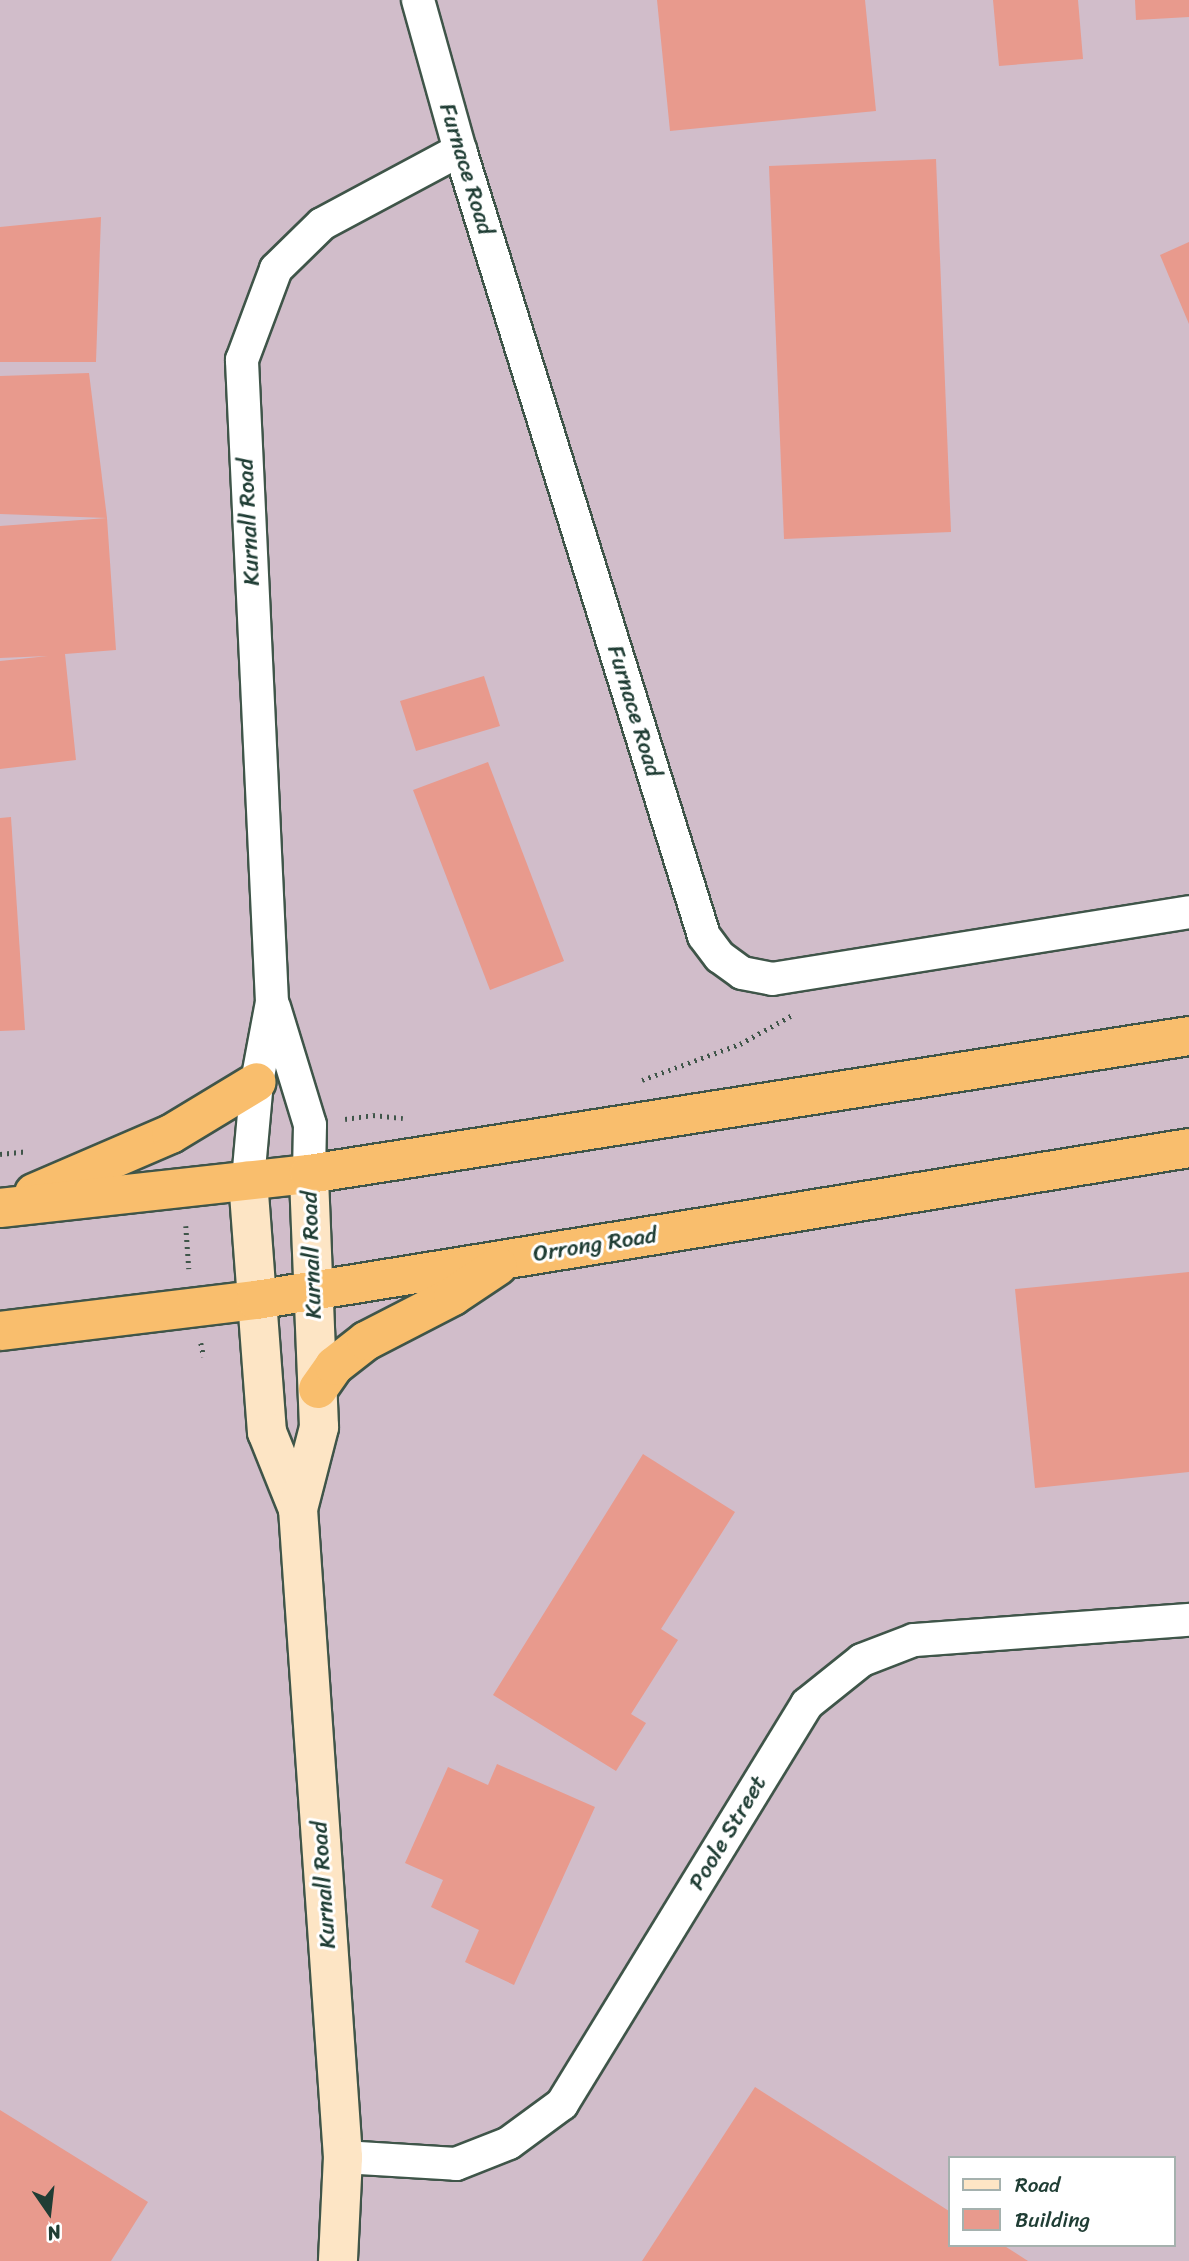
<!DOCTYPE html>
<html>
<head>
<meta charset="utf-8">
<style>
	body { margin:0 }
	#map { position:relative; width:1189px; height:2261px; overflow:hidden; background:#f4dcbe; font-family:Sriracha,sans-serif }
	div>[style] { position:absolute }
	.industrial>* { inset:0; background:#d1bdca }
	.building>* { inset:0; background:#e89a8d }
	.path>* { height:4.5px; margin-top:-2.25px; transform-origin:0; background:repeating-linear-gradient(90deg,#3f5549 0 2px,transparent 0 7px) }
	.roads { filter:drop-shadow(2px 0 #3f5549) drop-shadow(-2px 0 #3f5549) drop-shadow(0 2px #3f5549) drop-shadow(0 -2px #3f5549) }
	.street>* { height:32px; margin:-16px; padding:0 16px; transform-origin:16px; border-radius:16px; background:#fff }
	.secondary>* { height:38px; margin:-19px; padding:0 19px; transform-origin:19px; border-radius:19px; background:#fde5c5 }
	.highway>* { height:38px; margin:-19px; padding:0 19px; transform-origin:19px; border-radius:19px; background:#f9be6d }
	span { translate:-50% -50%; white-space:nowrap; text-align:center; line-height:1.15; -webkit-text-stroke:6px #fff; paint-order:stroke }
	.street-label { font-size:23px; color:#1f3d34 }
	.legend { position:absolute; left:948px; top:2156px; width:228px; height:91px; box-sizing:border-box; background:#fff; border:2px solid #a5b1ae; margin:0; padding:9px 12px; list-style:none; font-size:21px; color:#1f3d34 }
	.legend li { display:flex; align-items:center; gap:14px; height:35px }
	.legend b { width:35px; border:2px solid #a5b1ae }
	.north { position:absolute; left:14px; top:2177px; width:70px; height:70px; -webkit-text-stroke:5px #fff; paint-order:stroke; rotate:166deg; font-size:19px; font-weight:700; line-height:28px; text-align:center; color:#1f3d34 }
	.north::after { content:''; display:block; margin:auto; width:24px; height:32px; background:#1f3d34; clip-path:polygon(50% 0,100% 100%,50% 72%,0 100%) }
</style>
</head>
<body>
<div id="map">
	<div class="industrial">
		<i style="clip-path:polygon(evenodd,0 0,1189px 0,1189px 2261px,0 2261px,0 0,949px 2158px,1173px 2158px,1173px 2245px,949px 2245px,949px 2158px)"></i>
	</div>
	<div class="building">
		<i style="clip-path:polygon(657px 0,865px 0,876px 111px,670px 131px)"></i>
		<i style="clip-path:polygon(993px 0,1078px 0,1083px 59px,999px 66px)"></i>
		<i style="clip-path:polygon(1135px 0,1189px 0,1189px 17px,1136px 20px)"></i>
		<i style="clip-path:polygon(936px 159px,951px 532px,784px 539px,769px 166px)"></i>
		<i style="clip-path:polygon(101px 217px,96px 362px,0 362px,0 227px)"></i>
		<i style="clip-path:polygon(1189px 242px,1189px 324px,1160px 255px)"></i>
		<i style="clip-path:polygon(89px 373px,107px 518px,0 514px,0 376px)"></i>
		<i style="clip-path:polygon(107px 518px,116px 650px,65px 654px,76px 760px,0 769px,0 661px,48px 656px,0 658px,0 526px)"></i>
		<i style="clip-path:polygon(484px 676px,500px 726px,416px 751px,400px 701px)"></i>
		<i style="clip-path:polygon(488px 762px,564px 961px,490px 990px,413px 790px)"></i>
		<i style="clip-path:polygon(11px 817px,25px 1030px,0 1031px,0 818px)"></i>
		<i style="clip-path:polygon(1189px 1272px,1189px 1472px,1035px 1488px,1015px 1289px)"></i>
		<i style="clip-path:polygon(643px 1454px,735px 1512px,661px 1629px,678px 1640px,631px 1714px,646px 1723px,616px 1771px,493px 1695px)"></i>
		<i style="clip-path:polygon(497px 1764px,595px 1807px,514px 1985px,465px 1962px,479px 1930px,431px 1907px,443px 1880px,405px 1863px,448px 1767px,488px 1785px)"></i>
		<i style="clip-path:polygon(755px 2087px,949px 2211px,949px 2245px,1003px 2245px,1028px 2261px,642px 2261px)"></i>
		<i style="clip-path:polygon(0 2110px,148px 2202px,111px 2261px,0 2261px)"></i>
	</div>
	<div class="path">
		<i style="left:642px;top:1080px;width:104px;rotate:-20.2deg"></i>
		<i style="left:740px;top:1044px;width:62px;rotate:-29.1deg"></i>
		<i style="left:345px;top:1119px;width:28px;rotate:-8deg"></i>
		<i style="left:373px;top:1115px;width:30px;rotate:6deg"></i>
		<i style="left:0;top:1154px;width:27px;rotate:-6deg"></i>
		<i style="left:186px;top:1226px;width:43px;rotate:86deg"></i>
		<i style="left:201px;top:1343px;width:14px;rotate:78deg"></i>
	</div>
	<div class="roads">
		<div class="street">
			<i style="left:418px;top:0;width:156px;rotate:74.4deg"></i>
			<i style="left:460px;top:150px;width:823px;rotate:72.75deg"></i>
			<i style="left:704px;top:936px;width:26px;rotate:53deg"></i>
			<i style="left:720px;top:957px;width:27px;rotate:36deg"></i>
			<i style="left:742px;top:973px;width:31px;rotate:11deg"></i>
			<i style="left:772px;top:979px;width:422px;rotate:-9.1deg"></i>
			<i style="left:274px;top:1007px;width:123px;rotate:73deg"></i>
			<i style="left:310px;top:1125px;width:49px;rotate:91.2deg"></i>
			<i style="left:248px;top:1180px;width:98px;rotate:-84.8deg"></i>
			<i style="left:257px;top:1082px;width:81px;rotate:-79.4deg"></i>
			<i style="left:272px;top:1002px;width:643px;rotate:-92.68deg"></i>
			<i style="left:242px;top:360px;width:97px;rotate:-69.5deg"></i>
			<i style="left:276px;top:269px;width:64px;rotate:-44.4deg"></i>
			<i style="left:322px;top:224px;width:157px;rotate:-28.2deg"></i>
			<i style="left:343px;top:2157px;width:113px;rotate:3.5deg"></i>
			<i style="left:456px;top:2164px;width:57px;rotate:-21.6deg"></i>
			<i style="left:509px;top:2143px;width:66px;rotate:-36.3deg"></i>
			<i style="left:562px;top:2104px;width:469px;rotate:-58.5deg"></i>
			<i style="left:807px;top:1704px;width:70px;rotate:-38.7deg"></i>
			<i style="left:862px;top:1660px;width:56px;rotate:-21deg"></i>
			<i style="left:914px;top:1640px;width:276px;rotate:-4.2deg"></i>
		</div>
		<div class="secondary">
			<i style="left:248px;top:1180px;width:253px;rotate:85.7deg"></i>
			<i style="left:267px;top:1432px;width:83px;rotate:68.1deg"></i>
			<i style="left:298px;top:1509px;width:650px;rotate:86.03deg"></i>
			<i style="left:343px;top:2157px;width:104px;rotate:92.8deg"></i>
			<i style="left:298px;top:1509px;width:85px;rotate:-75.6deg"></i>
			<i style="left:319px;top:1427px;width:253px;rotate:-92.3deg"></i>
		</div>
		<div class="highway">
			<i style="left:34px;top:1193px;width:149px;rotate:-23.3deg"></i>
			<i style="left:171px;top:1134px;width:100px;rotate:-31.2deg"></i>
			<i style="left:0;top:1208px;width:311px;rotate:-6.3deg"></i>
			<i style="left:309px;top:1174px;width:891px;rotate:-8.91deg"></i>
			<i style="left:0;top:1331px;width:258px;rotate:-6.9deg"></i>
			<i style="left:256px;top:1300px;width:945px;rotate:-9.25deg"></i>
			<i style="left:318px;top:1389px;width:28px;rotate:-55deg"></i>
			<i style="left:334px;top:1366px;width:41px;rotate:-38deg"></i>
			<i style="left:366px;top:1341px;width:98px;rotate:-27.3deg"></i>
			<i style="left:453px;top:1296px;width:54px;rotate:-33.7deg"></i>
		</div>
	</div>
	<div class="street-label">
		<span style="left:466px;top:169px;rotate:73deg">Furnace Road</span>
		<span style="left:249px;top:522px;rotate:-93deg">Kurnall Road</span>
		<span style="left:634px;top:711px;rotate:73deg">Furnace Road</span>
		<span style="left:595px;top:1245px;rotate:-9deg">Orrong Road</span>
		<span style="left:312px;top:1255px;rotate:-92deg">Kurnall Road</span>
		<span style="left:728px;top:1833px;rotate:-59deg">Poole Street</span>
		<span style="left:324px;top:1885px;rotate:-94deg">Kurnall Road</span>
	</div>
	<ul class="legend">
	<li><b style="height:9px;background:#fde5c5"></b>Road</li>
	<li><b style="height:19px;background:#e89a8d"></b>Building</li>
	</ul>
	<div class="north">N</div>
</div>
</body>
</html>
